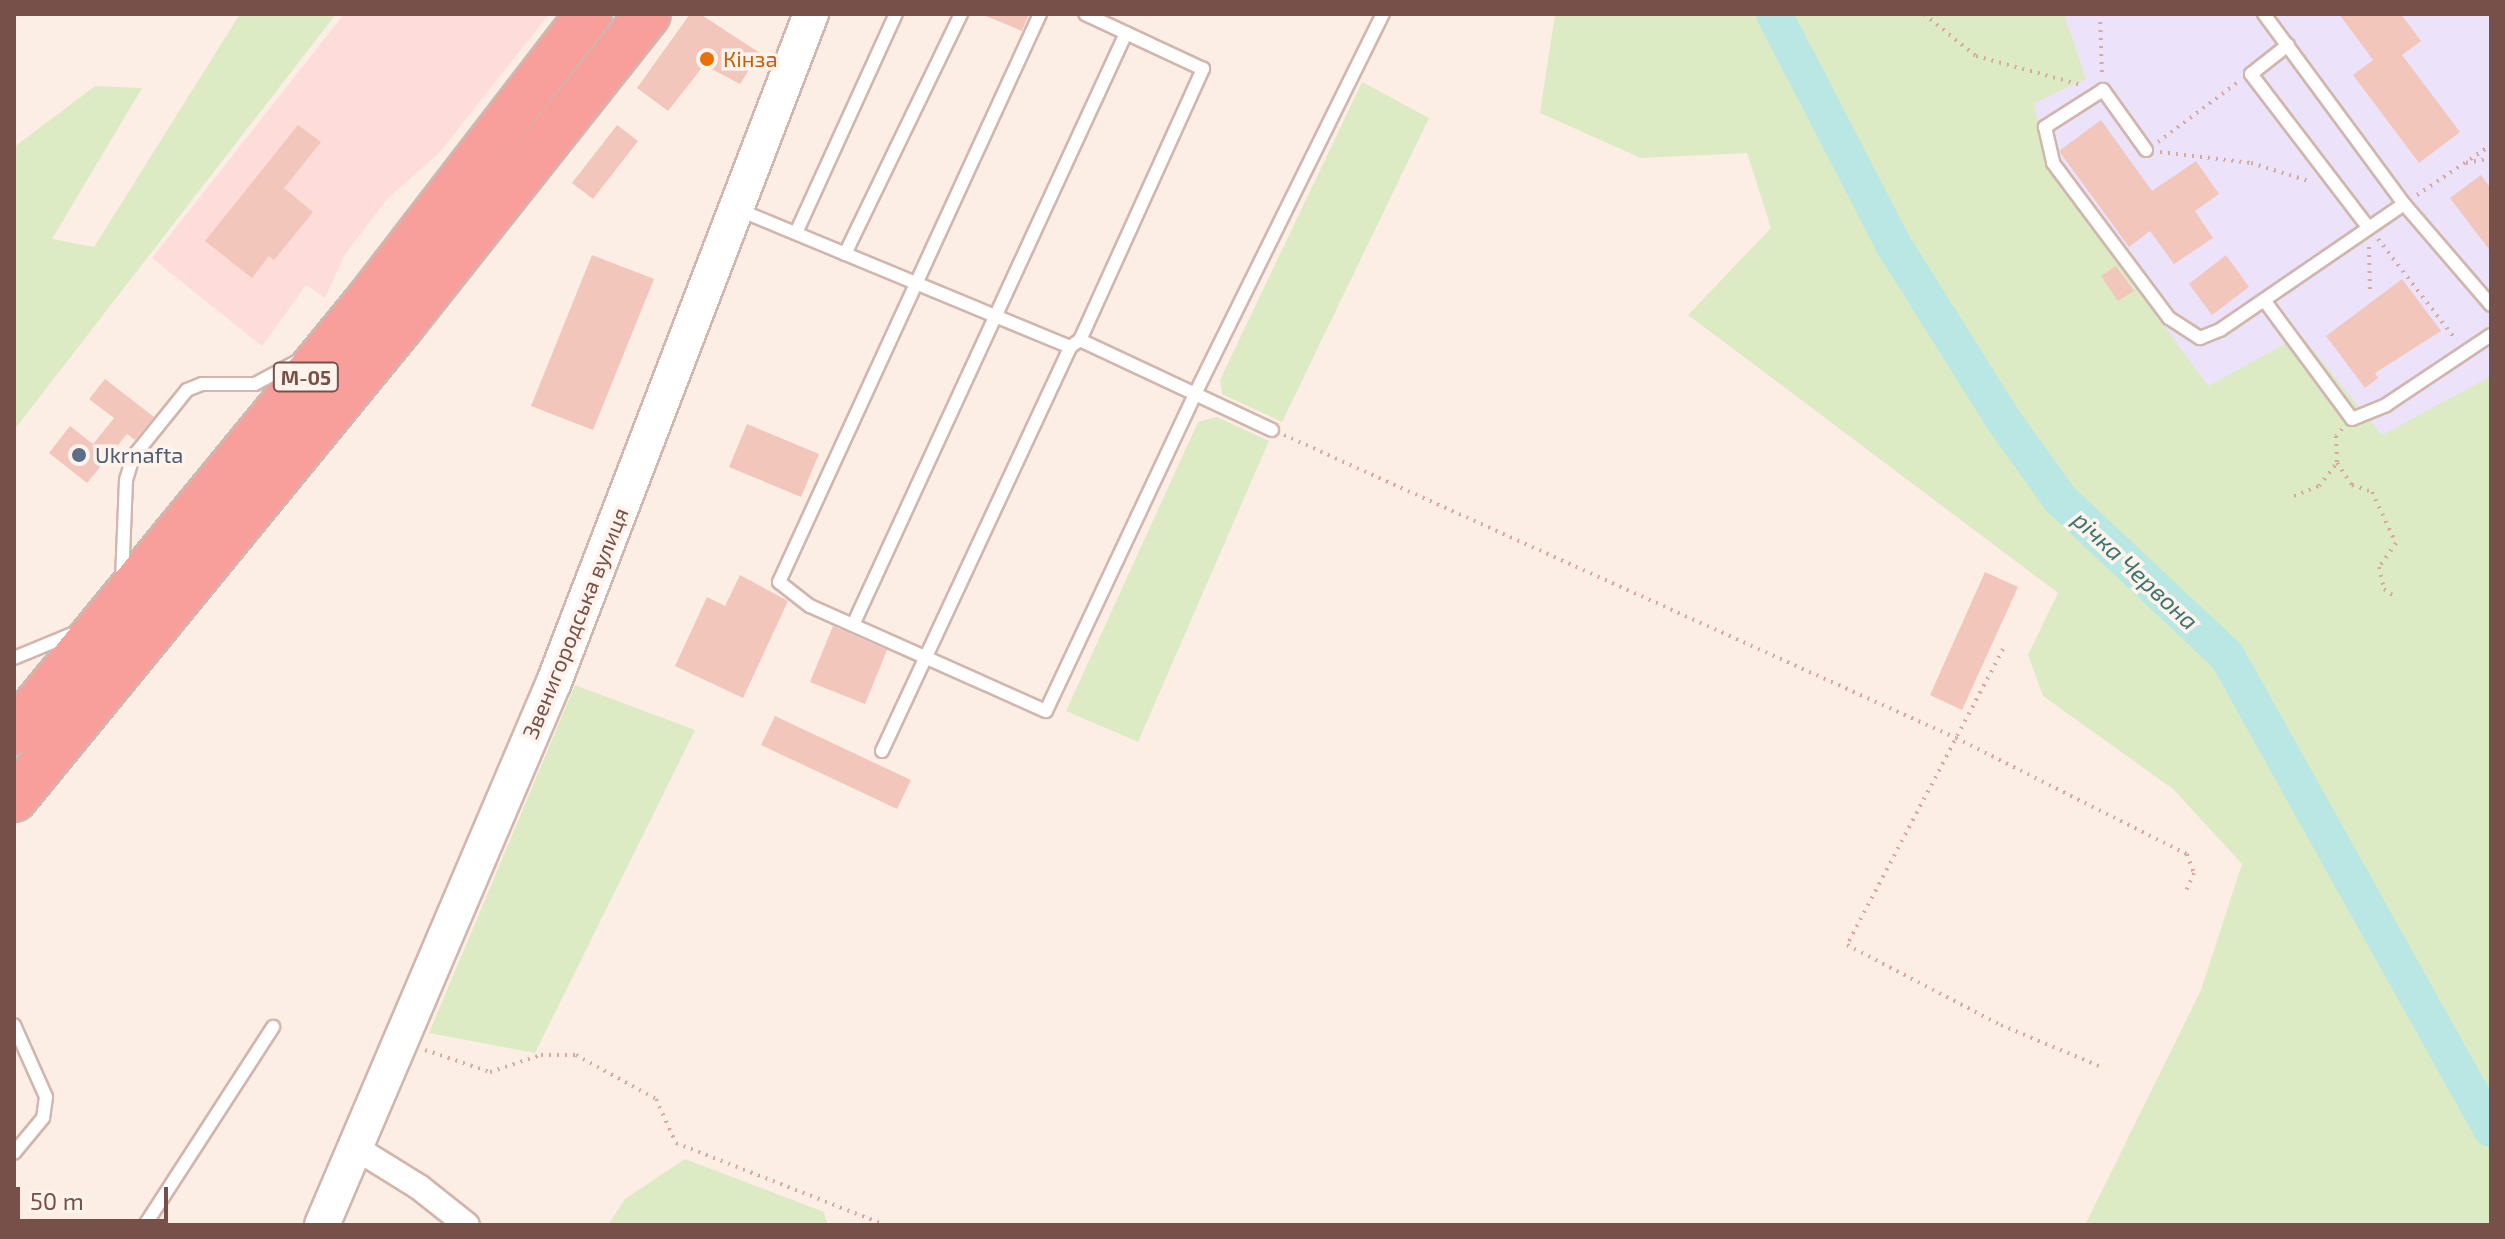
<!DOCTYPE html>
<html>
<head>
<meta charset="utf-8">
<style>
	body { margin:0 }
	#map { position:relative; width:2505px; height:1239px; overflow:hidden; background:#fdeee5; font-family:"Exo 2",sans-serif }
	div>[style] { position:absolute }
	.commercial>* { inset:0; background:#fddcd9 }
	.education>* { inset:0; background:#ece2f9 }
	.green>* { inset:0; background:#dcebc3 }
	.river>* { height:36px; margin:-18px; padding:0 18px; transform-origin:18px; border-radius:18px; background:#b9e7e4 }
	.building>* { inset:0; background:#f3c6bc }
	.path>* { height:4px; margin-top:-2px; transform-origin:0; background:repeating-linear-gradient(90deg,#d8a99f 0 2px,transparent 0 8px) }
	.roads { filter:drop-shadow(2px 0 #d1b6ad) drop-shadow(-2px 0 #d1b6ad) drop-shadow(0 2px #d1b6ad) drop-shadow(0 -2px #d1b6ad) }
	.lane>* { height:12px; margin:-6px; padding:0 6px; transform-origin:6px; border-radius:6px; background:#fff }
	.street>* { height:24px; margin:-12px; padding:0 12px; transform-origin:12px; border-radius:12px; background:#fff }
	.secondary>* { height:34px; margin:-17px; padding:0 17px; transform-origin:17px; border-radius:17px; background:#fff }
	.highway>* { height:44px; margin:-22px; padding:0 22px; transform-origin:22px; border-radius:22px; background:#f89e9b }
	.dots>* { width:22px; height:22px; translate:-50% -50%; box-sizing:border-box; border:4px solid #fff3ec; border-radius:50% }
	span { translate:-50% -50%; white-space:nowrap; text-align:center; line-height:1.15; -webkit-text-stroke:7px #fff3ec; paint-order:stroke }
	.shield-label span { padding:2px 6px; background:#fff3ec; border:2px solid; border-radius:6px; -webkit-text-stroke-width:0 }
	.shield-label { font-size:20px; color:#775049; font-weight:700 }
	.food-label { font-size:22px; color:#c56008 }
	.left { translate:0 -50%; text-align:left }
	.service-label { font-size:22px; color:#4e5e75 }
	.street-label { font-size:22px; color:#775049 }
	.water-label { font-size:24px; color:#3a7572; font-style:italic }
	.frame { position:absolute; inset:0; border:16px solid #775049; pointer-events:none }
	.scale { position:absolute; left:16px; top:1187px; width:152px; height:36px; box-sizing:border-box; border:4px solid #775049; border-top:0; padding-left:10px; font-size:24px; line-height:28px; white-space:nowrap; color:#775049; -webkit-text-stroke:6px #fff3ec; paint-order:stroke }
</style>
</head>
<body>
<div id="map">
	<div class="commercial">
		<i style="clip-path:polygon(344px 14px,549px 14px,439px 153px,388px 198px,345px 254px,325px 298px,306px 285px,262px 346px,152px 258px)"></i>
	</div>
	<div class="education">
		<i style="clip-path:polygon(1958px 14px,2491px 14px,2491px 920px)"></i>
	</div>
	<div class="green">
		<i style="clip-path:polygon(240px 14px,336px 14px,14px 430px,14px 147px,95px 86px,142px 88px,52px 239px,94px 247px)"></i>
		<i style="clip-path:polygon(1555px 14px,2064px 14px,2086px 79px,2034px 103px,2046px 163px,2208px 386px,2301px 335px,2382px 435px,2491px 376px,2491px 1225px,2085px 1225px,2201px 990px,2242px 864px,2173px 789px,2043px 696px,2028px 655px,2058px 593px,1688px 315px,1771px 228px,1747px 153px,1641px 158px,1540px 113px)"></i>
		<i style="clip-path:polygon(1362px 82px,1429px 118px,1282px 422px,1222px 394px,1220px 380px)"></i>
		<i style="clip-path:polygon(1217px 417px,1269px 441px,1138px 742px,1066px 711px,1198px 422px)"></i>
		<i style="clip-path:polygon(575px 685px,695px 730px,535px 1053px,429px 1033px)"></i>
		<i style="clip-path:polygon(685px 1159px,824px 1212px,827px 1225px,608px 1225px,625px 1199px)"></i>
	</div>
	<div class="river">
		<i style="left:1774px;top:14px;width:259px;rotate:62.6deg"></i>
		<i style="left:1893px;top:244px;width:205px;rotate:57.9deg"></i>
		<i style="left:2002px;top:418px;width:101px;rotate:54.3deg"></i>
		<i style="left:2061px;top:500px;width:228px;rotate:43.2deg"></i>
		<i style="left:2227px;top:656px;width:542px;rotate:60.83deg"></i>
	</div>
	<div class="building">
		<i style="clip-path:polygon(690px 14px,700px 14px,760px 53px,740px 84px,704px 65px,668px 111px,637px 88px)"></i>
		<i style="clip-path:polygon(981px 14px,1029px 14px,1022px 31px)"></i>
		<i style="clip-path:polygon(2339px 14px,2401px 14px,2421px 41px,2402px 55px,2460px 132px,2419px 163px,2353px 75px,2373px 60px)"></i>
		<i style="clip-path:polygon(2101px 120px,2152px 191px,2196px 161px,2219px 194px,2195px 211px,2213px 238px,2174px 264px,2150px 231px,2129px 247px,2059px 151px)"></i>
		<i style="clip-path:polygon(298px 125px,321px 142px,284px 188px,313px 212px,274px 260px,269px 256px,252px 278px,205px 241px)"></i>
		<i style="clip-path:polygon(617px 125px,638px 141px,593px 199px,572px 183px)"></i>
		<i style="clip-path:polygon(2481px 175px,2491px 189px,2491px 252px,2450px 198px)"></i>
		<i style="clip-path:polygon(592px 255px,654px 279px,593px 430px,531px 406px)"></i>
		<i style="clip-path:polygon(2226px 255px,2249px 287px,2212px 315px,2189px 284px)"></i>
		<i style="clip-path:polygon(2116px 266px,2134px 291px,2118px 301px,2101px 276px)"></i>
		<i style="clip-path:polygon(2402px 279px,2441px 331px,2375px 373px,2378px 378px,2365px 388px,2326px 336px)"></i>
		<i style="clip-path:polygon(105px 379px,154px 417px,135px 440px,127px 434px,87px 483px,49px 453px,70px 426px,93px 444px,114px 418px,89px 399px)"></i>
		<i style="clip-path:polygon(747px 424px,819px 454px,801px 497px,729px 467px)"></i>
		<i style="clip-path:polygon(1985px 572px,2018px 587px,1962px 710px,1930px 695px)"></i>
		<i style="clip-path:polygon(740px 575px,788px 601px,743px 698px,675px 666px,707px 597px,725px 606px)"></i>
		<i style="clip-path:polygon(833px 626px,887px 650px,865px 704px,810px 682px)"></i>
		<i style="clip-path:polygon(775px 716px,911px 780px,897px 809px,761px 745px)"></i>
	</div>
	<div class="path">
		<i style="left:1924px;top:14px;width:67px;rotate:38.9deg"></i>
		<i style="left:1976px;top:56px;width:109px;rotate:15.4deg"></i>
		<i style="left:2100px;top:14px;width:62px;rotate:88.2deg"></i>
		<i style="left:2158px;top:142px;width:99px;rotate:-36.8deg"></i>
		<i style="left:2160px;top:152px;width:92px;rotate:6.9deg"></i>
		<i style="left:2251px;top:163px;width:64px;rotate:17.3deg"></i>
		<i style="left:2466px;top:163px;width:25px;rotate:-11deg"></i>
		<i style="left:2417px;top:195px;width:89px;rotate:-34deg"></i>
		<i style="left:2378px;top:239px;width:128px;rotate:52.3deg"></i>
		<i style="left:2369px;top:247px;width:45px;rotate:88.7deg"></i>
		<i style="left:2342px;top:429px;width:9px;rotate:131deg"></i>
		<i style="left:2336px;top:436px;width:27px;rotate:88deg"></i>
		<i style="left:2337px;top:463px;width:27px;rotate:56deg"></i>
		<i style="left:2352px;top:485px;width:21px;rotate:19deg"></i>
		<i style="left:2372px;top:492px;width:56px;rotate:64.8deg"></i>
		<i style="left:2396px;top:543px;width:29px;rotate:125deg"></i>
		<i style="left:2379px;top:567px;width:23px;rotate:77deg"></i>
		<i style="left:2384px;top:589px;width:14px;rotate:36deg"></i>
		<i style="left:1284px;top:435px;width:737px;rotate:24.27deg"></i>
		<i style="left:1956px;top:738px;width:258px;rotate:26.7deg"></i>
		<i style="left:2187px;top:854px;width:20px;rotate:70deg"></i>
		<i style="left:2194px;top:873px;width:22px;rotate:114deg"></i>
		<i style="left:2294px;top:496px;width:27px;rotate:-22deg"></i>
		<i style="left:2319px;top:486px;width:29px;rotate:-52deg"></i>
		<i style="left:2003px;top:649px;width:335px;rotate:117.8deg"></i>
		<i style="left:1847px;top:945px;width:174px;rotate:27.5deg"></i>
		<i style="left:2001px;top:1025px;width:106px;rotate:22.7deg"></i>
		<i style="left:425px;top:1050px;width:69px;rotate:18.7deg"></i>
		<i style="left:490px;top:1072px;width:54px;rotate:-18.4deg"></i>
		<i style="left:541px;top:1055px;width:35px"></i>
		<i style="left:576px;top:1055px;width:91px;rotate:28.8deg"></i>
		<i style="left:656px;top:1099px;width:48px;rotate:65.6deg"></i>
		<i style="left:676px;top:1143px;width:225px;rotate:21.4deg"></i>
	</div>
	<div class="roads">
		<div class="lane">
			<i style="left:1040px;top:14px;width:625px;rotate:114.68deg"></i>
			<i style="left:779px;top:582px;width:39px;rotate:38deg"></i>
			<i style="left:810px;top:606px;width:258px;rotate:24deg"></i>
			<i style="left:1046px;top:711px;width:350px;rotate:-64.8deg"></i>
			<i style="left:1195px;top:394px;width:424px;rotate:-63.7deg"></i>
			<i style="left:2264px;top:14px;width:236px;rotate:53.6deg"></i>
			<i style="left:2404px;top:204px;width:133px;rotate:49.3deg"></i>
			<i style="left:2288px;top:45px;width:47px;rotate:141.9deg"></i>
			<i style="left:2251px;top:74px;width:193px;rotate:52.6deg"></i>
			<i style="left:2146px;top:150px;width:74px;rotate:-125.6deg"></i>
			<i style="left:2103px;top:90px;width:69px;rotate:147.5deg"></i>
			<i style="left:2045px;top:127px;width:37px;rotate:77deg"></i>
			<i style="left:2053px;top:163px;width:194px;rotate:53.2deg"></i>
			<i style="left:2169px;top:318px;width:37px;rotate:33deg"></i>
			<i style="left:2200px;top:338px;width:22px;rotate:-22deg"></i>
			<i style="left:2220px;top:330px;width:223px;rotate:-34.4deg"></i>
			<i style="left:737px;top:209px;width:360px;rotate:22.5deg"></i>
			<i style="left:796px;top:233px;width:241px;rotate:-65.5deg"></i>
			<i style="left:845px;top:254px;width:267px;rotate:-64.2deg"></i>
			<i style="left:2264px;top:300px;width:148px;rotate:53.5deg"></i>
			<i style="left:2352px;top:419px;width:37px;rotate:-22deg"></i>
			<i style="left:2386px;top:405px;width:126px;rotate:-33.7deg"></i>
			<i style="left:1080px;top:340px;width:212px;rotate:25.1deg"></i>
			<i style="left:122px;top:580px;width:100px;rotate:-87.7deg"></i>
			<i style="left:126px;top:480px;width:24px;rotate:-73deg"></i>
			<i style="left:133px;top:457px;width:86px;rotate:-51.1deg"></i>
			<i style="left:187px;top:390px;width:16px;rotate:-22deg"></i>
			<i style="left:202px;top:384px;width:53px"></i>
			<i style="left:255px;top:384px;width:47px;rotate:-28.2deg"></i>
			<i style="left:853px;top:625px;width:652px;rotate:-65.24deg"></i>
			<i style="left:14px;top:658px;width:68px;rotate:-22.4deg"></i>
			<i style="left:882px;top:751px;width:446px;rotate:-65deg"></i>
			<i style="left:1070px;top:347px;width:12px;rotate:-35deg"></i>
			<i style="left:1080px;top:340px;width:298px;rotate:-65.6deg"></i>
			<i style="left:1203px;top:69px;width:130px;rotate:-155deg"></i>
			<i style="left:14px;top:1025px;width:79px;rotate:66deg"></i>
			<i style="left:46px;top:1097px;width:21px;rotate:98deg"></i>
			<i style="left:43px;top:1118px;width:45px;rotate:129.6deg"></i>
			<i style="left:145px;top:1225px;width:236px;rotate:-57.1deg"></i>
		</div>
		<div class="street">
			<i style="left:356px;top:1148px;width:74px;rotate:31.8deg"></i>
			<i style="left:419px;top:1187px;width:61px;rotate:38.4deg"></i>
		</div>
		<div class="secondary">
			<i style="left:322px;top:1225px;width:590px;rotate:-66.87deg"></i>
			<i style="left:554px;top:682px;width:716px;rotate:-68.96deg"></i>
		</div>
		<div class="highway">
			<i style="left:14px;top:732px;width:556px;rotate:-50.62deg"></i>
			<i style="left:367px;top:302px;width:364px;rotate:-52.4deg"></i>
			<i style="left:14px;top:799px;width:610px;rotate:-50.72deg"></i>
			<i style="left:400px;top:327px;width:399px;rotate:-51.6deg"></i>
		</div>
	</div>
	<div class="dots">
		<i style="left:707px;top:59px;background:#e8710a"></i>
		<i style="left:79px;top:455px;background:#5c6f8a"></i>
	</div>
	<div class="shield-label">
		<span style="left:306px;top:377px">М-05</span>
	</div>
	<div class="food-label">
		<span class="left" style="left:723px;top:59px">Кінза</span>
	</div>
	<div class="service-label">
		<span class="left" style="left:95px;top:455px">Ukrnafta</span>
	</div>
	<div class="street-label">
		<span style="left:575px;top:623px;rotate:-68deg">Звенигородська вулиця</span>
	</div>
	<div class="water-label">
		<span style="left:2136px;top:570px;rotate:43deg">річка Червона</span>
	</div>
	<div class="frame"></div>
	<div class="scale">50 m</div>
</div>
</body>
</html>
